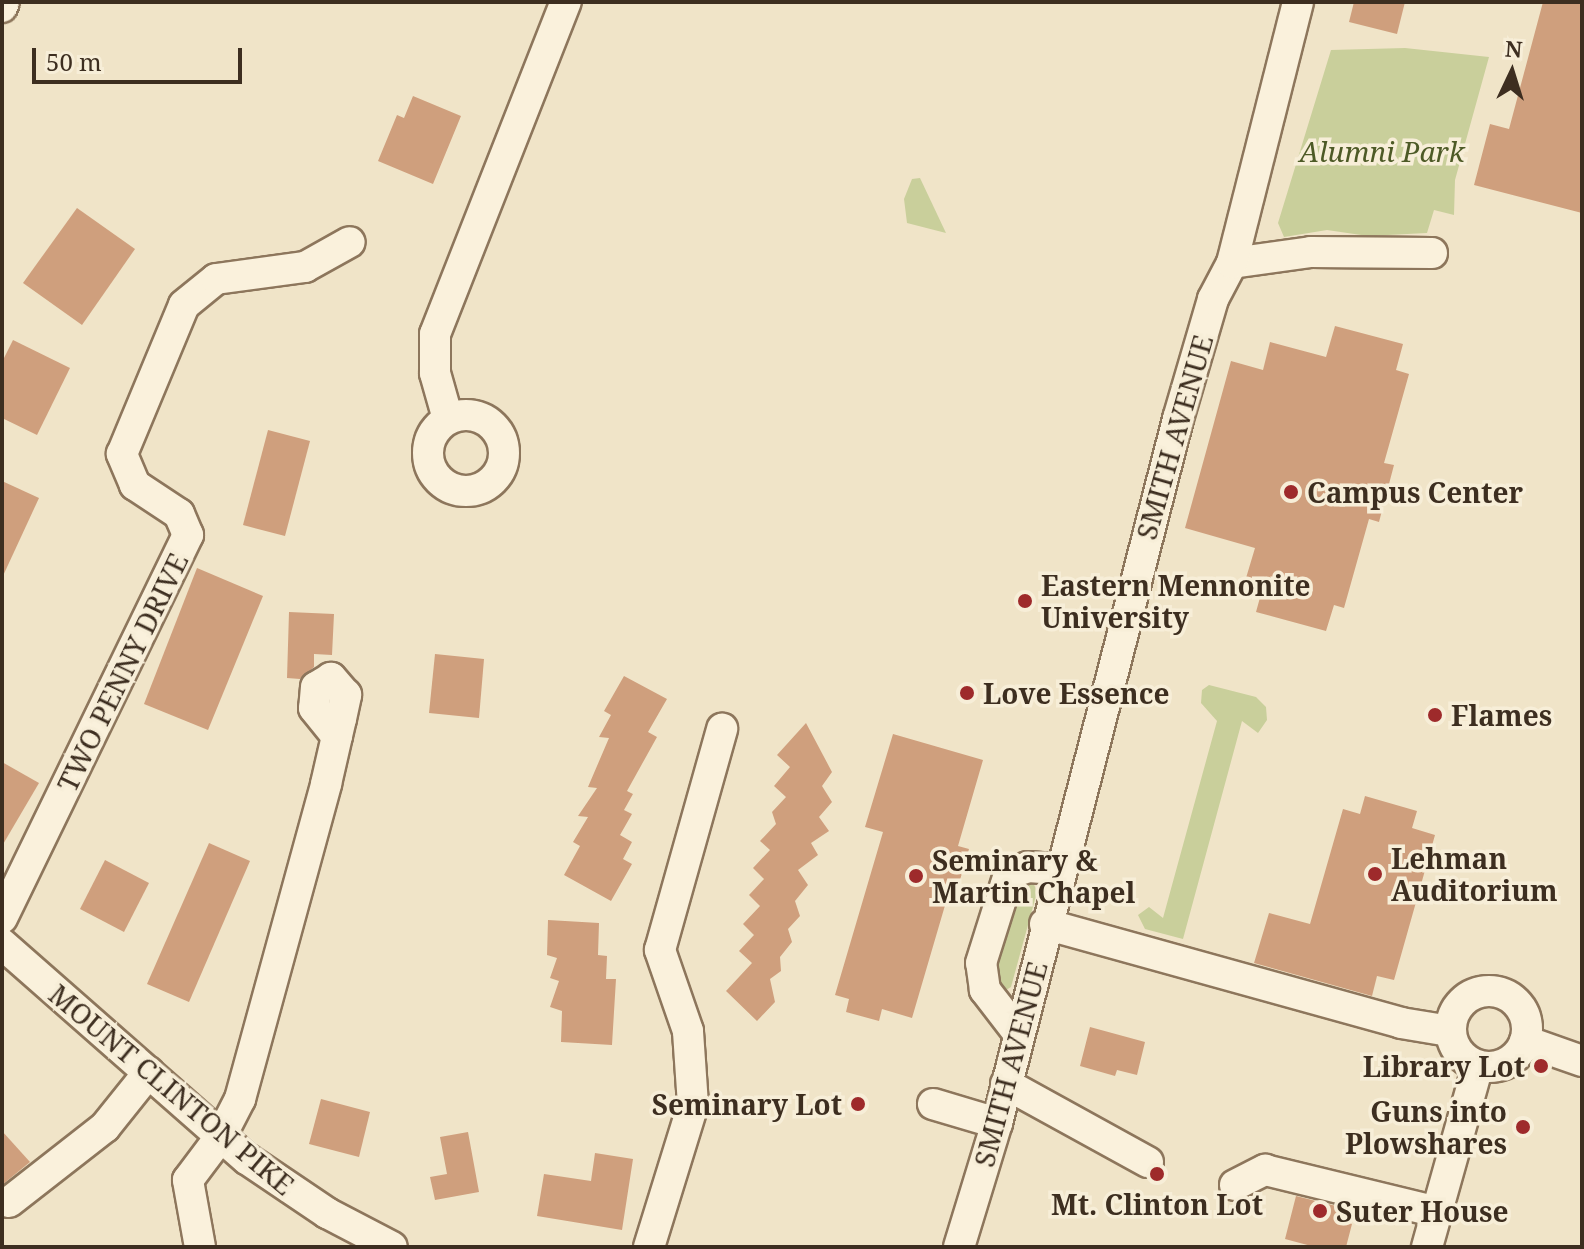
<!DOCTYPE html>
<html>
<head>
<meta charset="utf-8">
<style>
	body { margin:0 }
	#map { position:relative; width:1584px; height:1249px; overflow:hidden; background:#f0e4c8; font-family:"Noto Serif",serif }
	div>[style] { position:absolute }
	.green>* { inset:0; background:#c9cf9b }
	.building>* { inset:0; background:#cf9f7d }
	.roads { filter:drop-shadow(2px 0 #8d765c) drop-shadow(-2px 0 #8d765c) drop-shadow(0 2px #8d765c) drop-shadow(0 -2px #8d765c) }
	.minor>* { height:30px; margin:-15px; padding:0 15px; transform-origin:15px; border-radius:15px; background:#faf1dc }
	.minor>.ring { margin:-15px; padding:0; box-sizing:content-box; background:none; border:30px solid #faf1dc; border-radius:50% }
	.dots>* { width:22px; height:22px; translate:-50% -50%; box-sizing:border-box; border:4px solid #f7eed8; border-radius:50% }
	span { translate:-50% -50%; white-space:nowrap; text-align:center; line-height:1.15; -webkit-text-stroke:7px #f7eed8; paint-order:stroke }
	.park-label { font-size:28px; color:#4d5a26; font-style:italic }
	.street-label { font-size:28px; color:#3d2e20 }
	.poi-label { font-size:28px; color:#3d2e20; font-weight:700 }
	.left { translate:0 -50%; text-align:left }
	.right { translate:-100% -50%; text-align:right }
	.frame { position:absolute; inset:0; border:4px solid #3d2e20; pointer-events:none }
	.north { position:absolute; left:1472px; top:32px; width:80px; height:80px; -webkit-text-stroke:6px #f7eed8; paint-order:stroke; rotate:4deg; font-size:22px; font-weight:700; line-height:32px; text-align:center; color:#3d2e20 }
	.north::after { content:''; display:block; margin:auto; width:28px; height:36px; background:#3d2e20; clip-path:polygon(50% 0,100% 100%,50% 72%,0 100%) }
	.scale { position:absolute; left:32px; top:48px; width:210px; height:36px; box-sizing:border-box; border:4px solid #3d2e20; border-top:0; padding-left:10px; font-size:24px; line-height:28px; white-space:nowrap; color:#3d2e20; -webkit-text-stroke:6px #f7eed8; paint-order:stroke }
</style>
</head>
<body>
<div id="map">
	<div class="green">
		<i style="clip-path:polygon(1405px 48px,1489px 57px,1455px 180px,1454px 215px,1434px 210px,1427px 233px,1368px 236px,1327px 230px,1284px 237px,1278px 223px,1331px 50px)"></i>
		<i style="clip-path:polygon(920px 178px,946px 233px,907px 223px,904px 199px,912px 179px)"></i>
		<i style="clip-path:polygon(1209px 685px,1256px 697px,1266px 707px,1267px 720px,1258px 733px,1242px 721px,1183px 939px,1145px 929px,1138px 915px,1149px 907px,1163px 918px,1217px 721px,1201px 703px,1202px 690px)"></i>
		<i style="clip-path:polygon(1033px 882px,1037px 892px,1011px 987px,1006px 990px,999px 986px,994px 964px,1021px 885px)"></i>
	</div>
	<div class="building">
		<i style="clip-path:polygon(1354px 2px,1405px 2px,1397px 34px,1349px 22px)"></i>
		<i style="clip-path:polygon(1543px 2px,1582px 2px,1582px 213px,1474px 185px,1490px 124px,1509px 129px)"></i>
		<i style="clip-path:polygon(413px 96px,461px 116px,433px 184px,378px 161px,397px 115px,404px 118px)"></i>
		<i style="clip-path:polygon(77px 208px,135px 249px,82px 325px,23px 283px)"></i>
		<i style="clip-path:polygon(1335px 326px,1403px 344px,1396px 370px,1409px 374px,1384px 463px,1394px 465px,1379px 522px,1369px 519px,1344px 608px,1334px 605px,1326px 631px,1256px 612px,1264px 583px,1246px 578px,1255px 548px,1185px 528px,1231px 361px,1263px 370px,1270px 342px,1326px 357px)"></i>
		<i style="clip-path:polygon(13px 340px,70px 368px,37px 435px,2px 418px,2px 362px)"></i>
		<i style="clip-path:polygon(268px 430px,310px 441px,285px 536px,243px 525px)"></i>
		<i style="clip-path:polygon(2px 481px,39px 498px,2px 578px)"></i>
		<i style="clip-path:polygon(197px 568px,263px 596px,208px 730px,144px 704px)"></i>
		<i style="clip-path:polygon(289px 612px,334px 614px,332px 655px,314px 654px,314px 667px,300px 679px,287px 678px)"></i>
		<i style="clip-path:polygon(435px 654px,484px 659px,479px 718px,429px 713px)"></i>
		<i style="clip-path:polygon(624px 676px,667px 699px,648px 732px,657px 737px,627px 791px,633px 794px,624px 810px,632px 814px,620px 835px,632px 842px,623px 859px,632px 864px,611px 901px,564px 875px,580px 846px,573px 842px,588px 817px,578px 816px,597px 788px,588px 787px,609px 738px,599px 737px,611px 715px,604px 711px)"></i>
		<i style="clip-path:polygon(806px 723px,832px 772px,822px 786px,832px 802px,819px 817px,829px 831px,811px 843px,818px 855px,798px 870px,808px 885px,795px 901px,800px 916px,788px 929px,792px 942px,780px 957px,781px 971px,770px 979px,775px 1002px,757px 1021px,726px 991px,752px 963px,739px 951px,754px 935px,743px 924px,760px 906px,749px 895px,764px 879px,753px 868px,770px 850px,760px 841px,776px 824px,772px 812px,786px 797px,774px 786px,790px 767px,777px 755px)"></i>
		<i style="clip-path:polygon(893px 734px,983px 760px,958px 846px,969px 849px,953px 904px,946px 902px,912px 1018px,882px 1009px,879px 1021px,846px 1012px,849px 999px,835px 995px,883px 832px,865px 827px)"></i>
		<i style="clip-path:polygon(2px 762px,39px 783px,2px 846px)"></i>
		<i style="clip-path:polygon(1365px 796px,1417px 811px,1412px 828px,1435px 835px,1394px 980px,1377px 976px,1372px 996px,1254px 963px,1269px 913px,1310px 924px,1343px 809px,1360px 814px)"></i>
		<i style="clip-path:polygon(209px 843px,250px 861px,189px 1002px,147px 984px)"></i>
		<i style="clip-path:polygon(105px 860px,149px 883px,124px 932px,80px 909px)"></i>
		<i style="clip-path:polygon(548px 920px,599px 923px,598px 955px,607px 956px,606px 979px,616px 979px,612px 1045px,561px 1042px,562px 1011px,550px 1007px,559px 981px,550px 978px,557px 958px,547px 955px)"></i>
		<i style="clip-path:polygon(1090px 1027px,1145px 1042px,1137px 1075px,1117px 1070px,1115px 1076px,1080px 1066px)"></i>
		<i style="clip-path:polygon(321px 1099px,370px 1112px,359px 1157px,309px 1144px)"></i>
		<i style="clip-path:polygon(2px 1131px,30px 1162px,2px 1185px)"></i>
		<i style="clip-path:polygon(468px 1132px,479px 1192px,435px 1200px,430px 1177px,447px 1174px,440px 1137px)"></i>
		<i style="clip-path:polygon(595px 1153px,633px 1159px,622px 1230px,537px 1216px,544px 1174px,591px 1181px)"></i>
		<i style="clip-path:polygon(1296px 1196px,1348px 1209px,1344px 1221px,1352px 1224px,1346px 1247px,1315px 1247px,1285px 1239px)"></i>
	</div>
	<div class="roads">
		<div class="minor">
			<i style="left:2px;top:7px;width:5px;rotate:-68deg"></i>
			<i style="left:1232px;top:263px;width:80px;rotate:-7.9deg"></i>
			<i style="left:1311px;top:252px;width:121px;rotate:0.5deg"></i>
			<i class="ring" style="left:428px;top:415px;width:46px;height:46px"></i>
			<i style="left:448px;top:419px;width:48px;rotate:-105.8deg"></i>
			<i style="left:435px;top:373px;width:39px;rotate:-90deg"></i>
			<i style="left:435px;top:334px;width:357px;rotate:-68.5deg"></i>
			<i style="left:2px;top:918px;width:426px;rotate:-64.1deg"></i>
			<i style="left:188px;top:535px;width:23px;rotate:-113deg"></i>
			<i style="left:179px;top:514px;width:53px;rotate:-146.6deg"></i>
			<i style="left:135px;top:485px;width:34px;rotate:-113deg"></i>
			<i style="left:122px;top:454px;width:161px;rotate:-67.4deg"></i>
			<i style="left:184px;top:305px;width:41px;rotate:-39.1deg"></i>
			<i style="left:216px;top:279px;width:90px;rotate:-7.7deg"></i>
			<i style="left:305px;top:267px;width:51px;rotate:-29.1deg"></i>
			<i style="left:1045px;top:924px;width:370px;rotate:15.5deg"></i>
			<i style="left:1401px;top:1023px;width:50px;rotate:9.3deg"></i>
			<i style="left:2px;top:944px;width:326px;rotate:41.3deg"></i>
			<i style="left:247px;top:1159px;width:97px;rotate:34deg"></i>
			<i style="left:327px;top:1213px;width:73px;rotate:27.6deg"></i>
			<i class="ring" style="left:1451px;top:991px;width:46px;height:46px"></i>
			<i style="left:1019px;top:1034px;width:56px;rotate:-127.7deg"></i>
			<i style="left:985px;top:990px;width:27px;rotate:-98deg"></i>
			<i style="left:981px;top:963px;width:93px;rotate:-72.5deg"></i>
			<i style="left:1009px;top:874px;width:20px;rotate:-20deg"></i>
			<i style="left:1028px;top:867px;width:31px;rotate:4deg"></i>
			<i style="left:1525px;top:1041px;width:60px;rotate:19.3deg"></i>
			<i style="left:1006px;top:1084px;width:162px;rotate:28.8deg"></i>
			<i style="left:933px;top:1104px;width:67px;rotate:16.5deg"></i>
			<i style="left:1235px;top:1185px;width:34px;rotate:-27deg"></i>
			<i style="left:1265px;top:1170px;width:177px;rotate:13.7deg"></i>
			<i style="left:9px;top:1202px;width:122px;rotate:-38deg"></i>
			<i style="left:105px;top:1127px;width:70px;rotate:-51.3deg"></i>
			<i style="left:200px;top:1247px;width:68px;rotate:-100.2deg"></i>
			<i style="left:188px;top:1180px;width:55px;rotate:-53.1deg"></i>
			<i style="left:221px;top:1136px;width:42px;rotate:-62.8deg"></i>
			<i style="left:240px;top:1099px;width:327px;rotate:-74.7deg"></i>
			<i style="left:326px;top:784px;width:49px;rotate:-77.1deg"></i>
			<i style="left:337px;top:736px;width:17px;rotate:-77deg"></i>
			<i style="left:341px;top:719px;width:25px;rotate:-78deg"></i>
			<i style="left:346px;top:695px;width:23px;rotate:-131deg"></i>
			<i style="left:331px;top:678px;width:17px;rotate:149deg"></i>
			<i style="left:316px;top:687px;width:21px;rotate:95deg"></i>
			<i style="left:314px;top:708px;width:36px;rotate:51deg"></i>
			<i style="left:649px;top:1247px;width:149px;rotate:-72.8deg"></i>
			<i style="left:693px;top:1105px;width:74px;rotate:-93.9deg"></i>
			<i style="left:688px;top:1031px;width:86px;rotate:-109.1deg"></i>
			<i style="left:660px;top:950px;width:230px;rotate:-74.3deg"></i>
			<i style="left:959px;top:1247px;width:130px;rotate:-73deg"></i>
			<i style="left:997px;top:1123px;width:727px;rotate:-75.58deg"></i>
			<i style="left:1178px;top:419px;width:125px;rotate:-73.7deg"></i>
			<i style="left:1213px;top:299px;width:41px;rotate:-62.2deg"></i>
			<i style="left:1232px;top:263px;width:269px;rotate:-75.8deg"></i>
			<i style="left:1427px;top:1247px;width:188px;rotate:-74.3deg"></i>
		</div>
	</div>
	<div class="dots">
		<i style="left:1291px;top:492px;background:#9e2a2b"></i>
		<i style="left:1025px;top:601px;background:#9e2a2b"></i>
		<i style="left:967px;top:693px;background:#9e2a2b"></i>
		<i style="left:1435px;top:715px;background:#9e2a2b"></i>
		<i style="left:1375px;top:874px;background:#9e2a2b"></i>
		<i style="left:916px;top:876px;background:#9e2a2b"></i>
		<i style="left:1541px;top:1066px;background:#9e2a2b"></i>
		<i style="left:858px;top:1104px;background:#9e2a2b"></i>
		<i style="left:1523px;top:1127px;background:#9e2a2b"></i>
		<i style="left:1157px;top:1174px;background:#9e2a2b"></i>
		<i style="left:1320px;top:1211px;background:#9e2a2b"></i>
	</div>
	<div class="park-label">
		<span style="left:1382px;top:151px">Alumni Park</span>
	</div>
	<div class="street-label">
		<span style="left:1174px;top:437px;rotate:-74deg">SMITH AVENUE</span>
		<span style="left:122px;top:672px;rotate:-64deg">TWO PENNY DRIVE</span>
		<span style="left:1010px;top:1064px;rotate:-75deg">SMITH AVENUE</span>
		<span style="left:172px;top:1089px;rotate:40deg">MOUNT CLINTON PIKE</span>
	</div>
	<div class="poi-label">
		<span class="left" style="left:1307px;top:492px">Campus Center</span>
		<span class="left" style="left:1041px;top:601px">Eastern Mennonite<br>University</span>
		<span class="left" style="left:983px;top:693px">Love Essence</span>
		<span class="left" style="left:1451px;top:715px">Flames</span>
		<span class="left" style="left:1391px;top:874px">Lehman<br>Auditorium</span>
		<span class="left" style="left:932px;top:876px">Seminary &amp;<br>Martin Chapel</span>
		<span class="right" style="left:1525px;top:1066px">Library Lot</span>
		<span class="right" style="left:842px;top:1104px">Seminary Lot</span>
		<span class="right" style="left:1507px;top:1127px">Guns into<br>Plowshares</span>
		<span style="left:1157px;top:1204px">Mt. Clinton Lot</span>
		<span class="left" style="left:1336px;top:1211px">Suter House</span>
	</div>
	<div class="frame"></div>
	<div class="north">N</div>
	<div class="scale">50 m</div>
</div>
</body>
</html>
